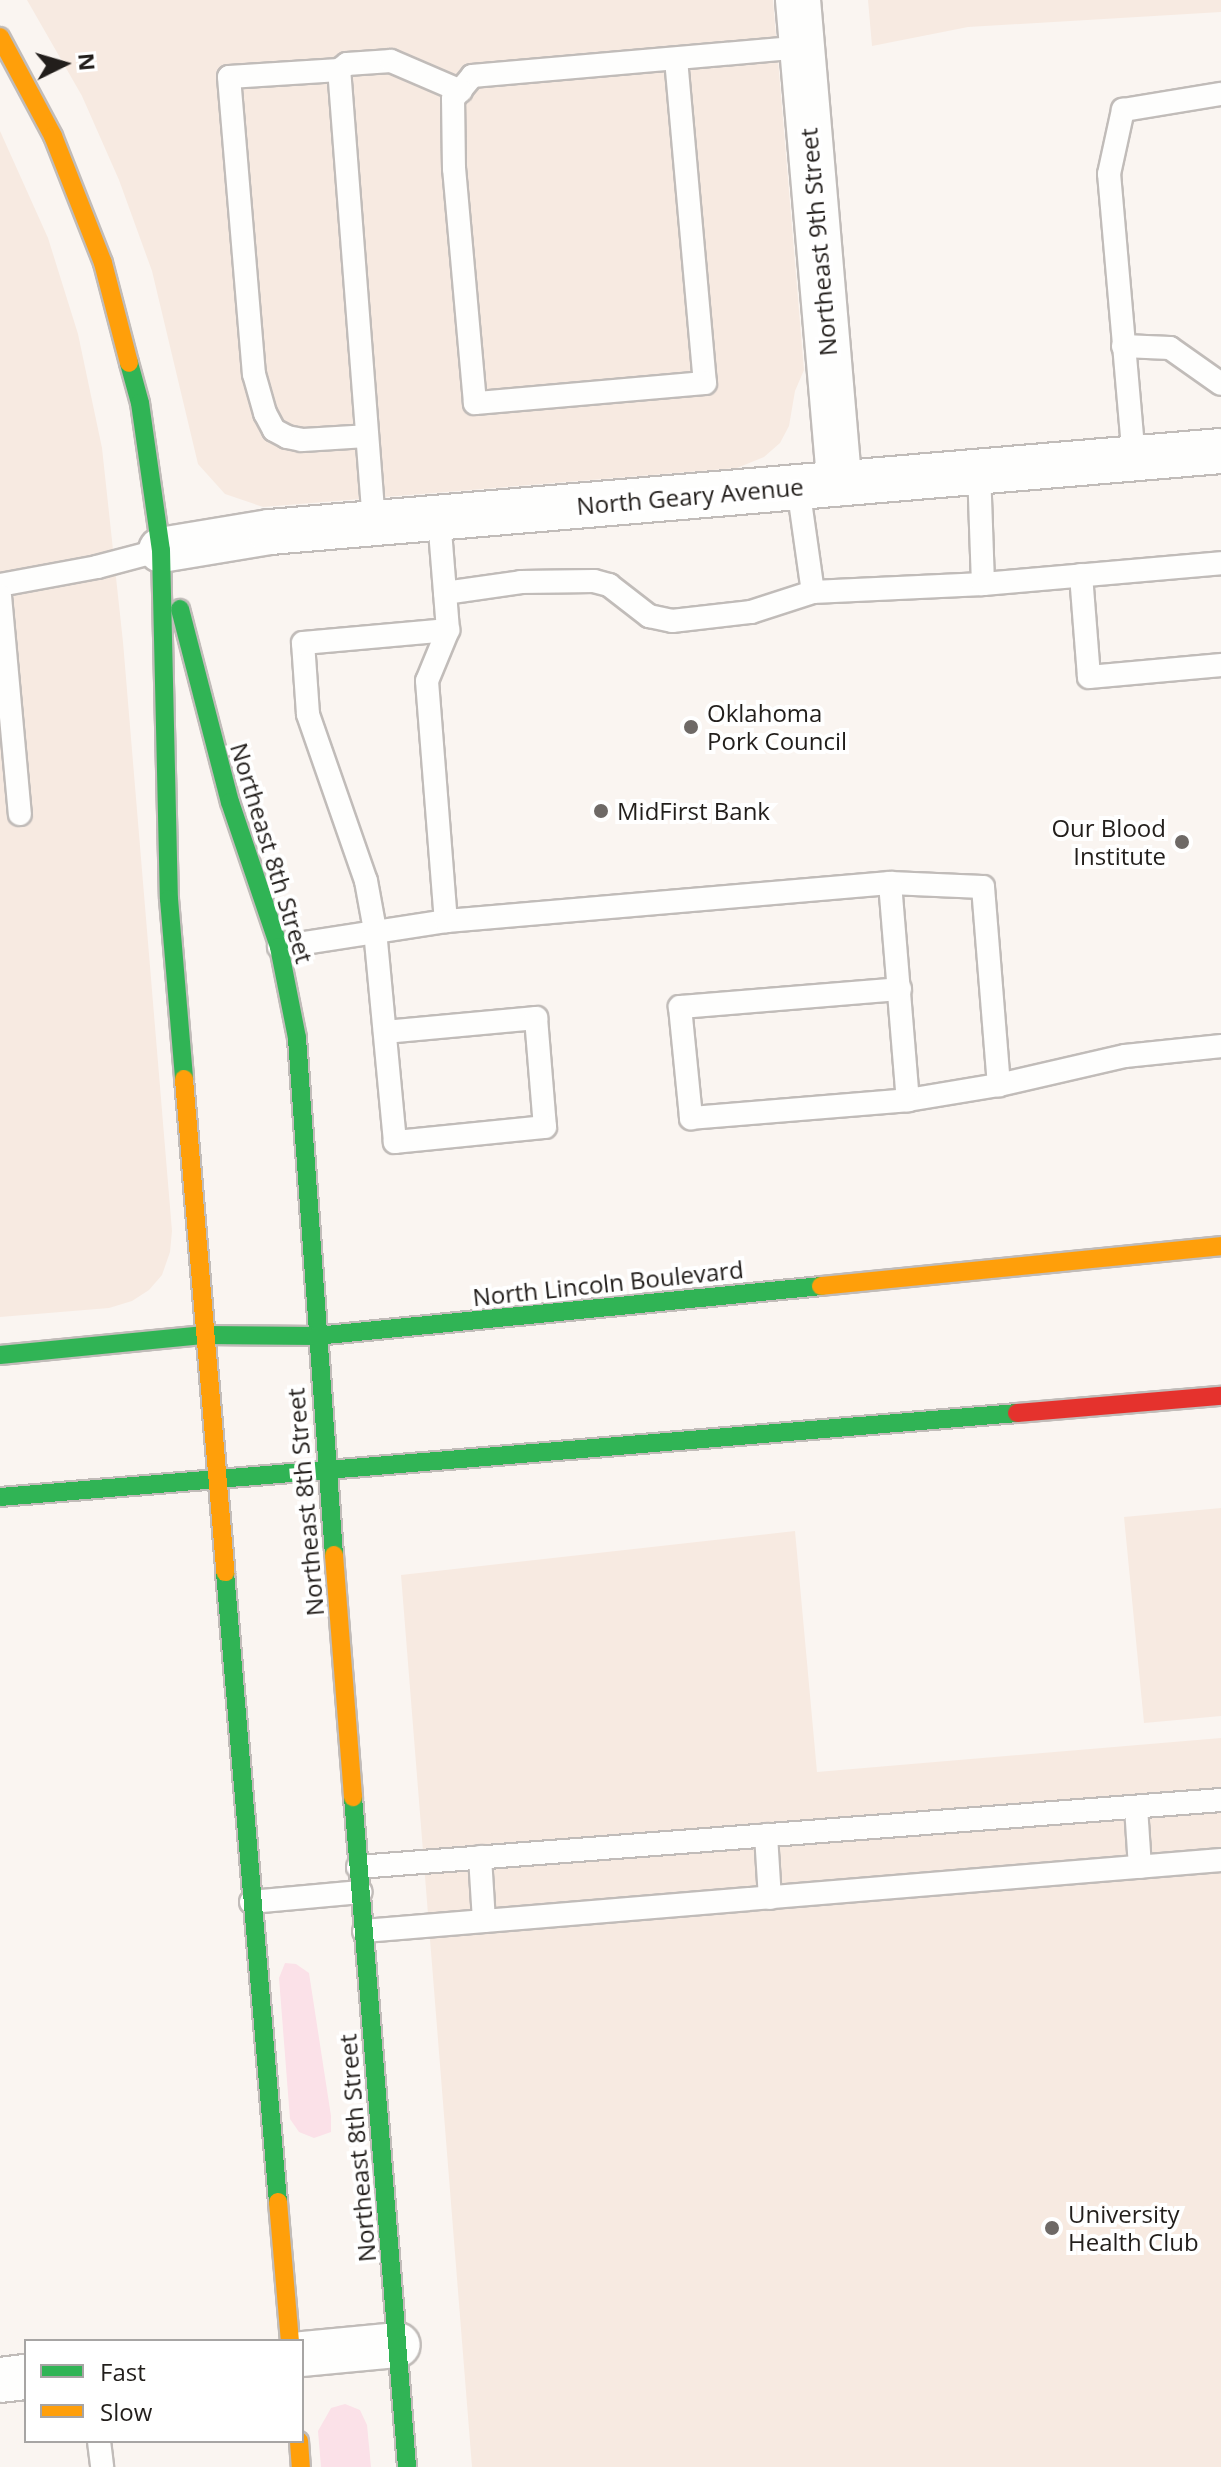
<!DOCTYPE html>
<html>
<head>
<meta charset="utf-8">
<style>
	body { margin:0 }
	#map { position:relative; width:1221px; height:2467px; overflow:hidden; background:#faf5f1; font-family:"Open Sans",sans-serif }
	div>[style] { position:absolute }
	.built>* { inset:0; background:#f7eae1 }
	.green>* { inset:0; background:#fbe1e8 }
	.roads { filter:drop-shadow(2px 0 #c1bcb9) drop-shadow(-2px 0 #c1bcb9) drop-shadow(0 2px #c1bcb9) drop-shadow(0 -2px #c1bcb9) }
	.lane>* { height:22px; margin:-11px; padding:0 11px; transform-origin:11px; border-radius:11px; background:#fefefd }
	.street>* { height:44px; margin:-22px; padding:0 22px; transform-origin:22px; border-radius:22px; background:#fefefd }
	.fast>* { height:18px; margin:-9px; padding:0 9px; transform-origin:9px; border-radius:9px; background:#30b455 }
	.slow>* { height:18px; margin:-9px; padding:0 9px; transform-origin:9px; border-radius:9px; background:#ff9f0a }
	.jam>* { height:18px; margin:-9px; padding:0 9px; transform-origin:9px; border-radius:9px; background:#e5322d }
	.dots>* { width:22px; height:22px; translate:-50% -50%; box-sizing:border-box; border:4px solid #fff; border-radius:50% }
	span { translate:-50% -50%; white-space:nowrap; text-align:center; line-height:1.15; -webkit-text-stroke:8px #fff; paint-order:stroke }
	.street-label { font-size:24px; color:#221e1b }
	.poi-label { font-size:24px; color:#221e1b }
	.left { translate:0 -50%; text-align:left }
	.right { translate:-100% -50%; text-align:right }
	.legend { position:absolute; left:24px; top:2339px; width:280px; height:104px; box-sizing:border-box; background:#fff; border:2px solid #a7a5a4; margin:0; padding:10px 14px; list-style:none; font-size:24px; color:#221e1b }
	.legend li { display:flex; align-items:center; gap:16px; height:40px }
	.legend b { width:40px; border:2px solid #a7a5a4 }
	.north { position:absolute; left:24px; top:24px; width:80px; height:80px; -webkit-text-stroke:6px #fff; paint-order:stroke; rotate:85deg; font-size:22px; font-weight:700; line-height:32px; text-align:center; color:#221e1b }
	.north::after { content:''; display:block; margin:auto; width:28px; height:36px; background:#221e1b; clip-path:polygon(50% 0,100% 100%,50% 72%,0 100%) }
</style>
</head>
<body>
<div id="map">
	<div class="built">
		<i style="clip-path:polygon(27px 0,773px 0,804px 370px,795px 391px,789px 426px,780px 443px,764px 457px,737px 468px,263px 507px,225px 494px,198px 464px,152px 271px,119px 180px,82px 96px)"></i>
		<i style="clip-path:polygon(868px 0,1221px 0,1221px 12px,968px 27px,872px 46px)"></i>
		<i style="clip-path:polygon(0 131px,48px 238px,78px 334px,102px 448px,123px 642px,172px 1231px,170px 1252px,162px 1275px,149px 1290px,132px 1301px,109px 1308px,0 1317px)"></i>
		<i style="clip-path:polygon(1221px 1508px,1221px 1716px,1144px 1723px,1124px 1517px)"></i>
		<i style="clip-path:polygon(795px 1531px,817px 1772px,1221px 1738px,1221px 2467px,472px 2467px,401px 1575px)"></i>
	</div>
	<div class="green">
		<i style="clip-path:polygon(285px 1963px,296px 1964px,309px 1973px,331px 2116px,331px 2132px,314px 2138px,299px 2132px,290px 2119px,279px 1978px)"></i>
		<i style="clip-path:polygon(345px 2404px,360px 2410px,367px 2425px,371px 2467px,321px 2467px,318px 2431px,331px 2408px)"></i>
	</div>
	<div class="roads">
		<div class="lane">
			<i style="left:676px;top:59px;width:325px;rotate:84.9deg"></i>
			<i style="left:705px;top:383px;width:231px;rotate:175deg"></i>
			<i style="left:475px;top:403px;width:235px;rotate:-95.1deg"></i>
			<i style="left:454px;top:169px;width:70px;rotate:-90.8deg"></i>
			<i style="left:453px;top:99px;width:30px;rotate:-50deg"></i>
			<i style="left:472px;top:76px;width:331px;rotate:-5deg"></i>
			<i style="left:339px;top:70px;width:110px;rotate:176.4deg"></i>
			<i style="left:229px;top:77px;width:298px;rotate:85.2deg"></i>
			<i style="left:254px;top:374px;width:41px;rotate:74.2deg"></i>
			<i style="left:265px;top:413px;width:19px;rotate:62deg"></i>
			<i style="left:274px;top:430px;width:15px;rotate:28deg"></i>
			<i style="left:287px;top:437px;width:15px;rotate:11deg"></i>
			<i style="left:302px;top:440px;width:65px;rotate:-3.5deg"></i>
			<i style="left:1123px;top:346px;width:47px;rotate:2.4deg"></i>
			<i style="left:1170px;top:348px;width:62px;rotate:35.2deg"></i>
			<i style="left:1134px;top:459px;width:286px;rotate:-95deg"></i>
			<i style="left:1109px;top:174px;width:66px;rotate:-77.7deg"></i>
			<i style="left:1123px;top:110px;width:99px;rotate:-9.3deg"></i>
			<i style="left:798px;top:487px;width:106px;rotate:81.9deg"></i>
			<i style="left:813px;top:592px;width:170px;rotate:-2.7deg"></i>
			<i style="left:983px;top:584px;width:112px;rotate:-92deg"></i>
			<i style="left:439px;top:518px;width:112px;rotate:85.4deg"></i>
			<i style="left:448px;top:630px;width:55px;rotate:112.4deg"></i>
			<i style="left:427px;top:681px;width:241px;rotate:85.5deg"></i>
			<i style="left:374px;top:523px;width:454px;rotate:-94.4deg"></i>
			<i style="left:339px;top:70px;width:10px;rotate:-37deg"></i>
			<i style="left:347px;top:64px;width:44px;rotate:-3.9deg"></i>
			<i style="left:391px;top:61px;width:76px;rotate:23.2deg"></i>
			<i style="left:1081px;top:575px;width:102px;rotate:85.5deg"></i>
			<i style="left:1089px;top:677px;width:133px;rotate:-5.2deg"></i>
			<i style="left:983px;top:584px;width:239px;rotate:-5deg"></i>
			<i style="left:0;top:585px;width:99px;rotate:-10.5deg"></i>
			<i style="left:97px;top:567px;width:66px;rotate:-14.9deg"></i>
			<i style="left:445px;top:593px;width:77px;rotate:-8.2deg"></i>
			<i style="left:521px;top:582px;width:73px;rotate:-0.8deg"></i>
			<i style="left:594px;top:581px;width:16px;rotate:15deg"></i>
			<i style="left:609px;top:585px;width:51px;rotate:37.8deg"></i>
			<i style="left:649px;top:616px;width:24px;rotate:12deg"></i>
			<i style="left:672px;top:621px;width:80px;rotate:-6.5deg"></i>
			<i style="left:751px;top:612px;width:65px;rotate:-17.9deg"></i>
			<i style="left:0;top:596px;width:219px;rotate:84.8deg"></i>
			<i style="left:890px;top:883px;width:93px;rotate:2.5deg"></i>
			<i style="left:983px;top:887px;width:199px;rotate:85.4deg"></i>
			<i style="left:279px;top:947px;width:169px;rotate:-8.8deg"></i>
			<i style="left:446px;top:921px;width:446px;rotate:-4.9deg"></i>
			<i style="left:890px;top:883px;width:218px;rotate:85.3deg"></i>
			<i style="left:908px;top:1100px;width:92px;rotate:-9.4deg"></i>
			<i style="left:999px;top:1085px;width:129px;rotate:-13deg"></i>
			<i style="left:1125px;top:1056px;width:97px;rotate:-5.9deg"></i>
			<i style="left:900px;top:989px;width:221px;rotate:175.3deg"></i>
			<i style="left:680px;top:1007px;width:112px;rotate:84.3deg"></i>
			<i style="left:691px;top:1118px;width:218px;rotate:-4.7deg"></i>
			<i style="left:385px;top:1032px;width:152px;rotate:-5.3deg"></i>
			<i style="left:536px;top:1018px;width:109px;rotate:85.3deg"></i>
			<i style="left:545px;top:1127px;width:151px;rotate:174.3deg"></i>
			<i style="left:395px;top:1142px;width:213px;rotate:-95.4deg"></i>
			<i style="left:375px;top:930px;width:50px;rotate:-100.4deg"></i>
			<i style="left:366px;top:881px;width:177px;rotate:-109.2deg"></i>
			<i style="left:308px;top:714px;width:71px;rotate:-94deg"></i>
			<i style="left:303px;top:643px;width:146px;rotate:-5.1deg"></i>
			<i style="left:1136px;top:1807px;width:60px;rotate:86.2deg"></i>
			<i style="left:766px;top:1835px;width:63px;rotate:86.4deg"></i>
			<i style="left:480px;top:1857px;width:64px;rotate:86.4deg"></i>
			<i style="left:358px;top:1867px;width:866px;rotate:-4.44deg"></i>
			<i style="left:251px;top:1902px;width:110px;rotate:-5.2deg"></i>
			<i style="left:364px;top:1931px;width:860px;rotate:-4.74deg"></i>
			<i style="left:99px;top:2441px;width:26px;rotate:83deg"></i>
		</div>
		<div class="street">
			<i style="left:798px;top:0;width:485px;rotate:85.1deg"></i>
			<i style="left:161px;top:550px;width:110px;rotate:-9.4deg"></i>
			<i style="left:270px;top:532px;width:954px;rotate:-4.87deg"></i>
			<i style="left:302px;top:2354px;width:96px;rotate:-5.4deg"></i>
			<i style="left:0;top:2380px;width:26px;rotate:-7deg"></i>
		</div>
		<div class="fast">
			<i style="left:129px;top:363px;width:41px;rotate:74.6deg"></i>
			<i style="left:140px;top:403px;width:148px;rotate:81.9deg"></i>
			<i style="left:161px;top:550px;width:349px;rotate:88.7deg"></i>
			<i style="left:169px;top:899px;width:181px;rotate:85.2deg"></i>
			<i style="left:180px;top:609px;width:199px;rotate:75.5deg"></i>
			<i style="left:230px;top:802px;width:153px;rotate:71.3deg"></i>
			<i style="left:279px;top:947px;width:93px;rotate:78.8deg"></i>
			<i style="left:297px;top:1038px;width:518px;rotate:85.91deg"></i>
			<i style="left:0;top:1355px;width:206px;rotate:-5.6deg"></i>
			<i style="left:205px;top:1335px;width:111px;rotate:0.5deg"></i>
			<i style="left:316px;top:1336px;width:507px;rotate:-5.65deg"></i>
			<i style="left:0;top:1497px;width:1020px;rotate:-4.72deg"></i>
			<i style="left:225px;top:1572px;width:632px;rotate:85.19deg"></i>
			<i style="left:353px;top:1797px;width:672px;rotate:85.39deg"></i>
		</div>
		<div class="slow">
			<i style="left:0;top:37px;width:112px;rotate:61.8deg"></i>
			<i style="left:53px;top:136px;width:136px;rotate:68.5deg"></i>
			<i style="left:103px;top:263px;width:103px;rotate:75.4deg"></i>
			<i style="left:184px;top:1079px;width:495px;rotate:85.2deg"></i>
			<i style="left:821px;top:1286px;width:402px;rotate:-5.7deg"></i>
			<i style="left:334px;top:1555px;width:243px;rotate:85.5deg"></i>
			<i style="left:278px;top:2202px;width:140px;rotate:85.1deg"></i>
			<i style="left:299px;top:2441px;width:26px;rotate:86deg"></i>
		</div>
		<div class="jam">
			<i style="left:1017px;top:1413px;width:205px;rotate:-4.8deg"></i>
		</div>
	</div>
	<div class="dots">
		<i style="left:691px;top:727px;background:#6e6966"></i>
		<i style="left:601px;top:811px;background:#6e6966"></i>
		<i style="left:1182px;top:842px;background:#6e6966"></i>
		<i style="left:1052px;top:2228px;background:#6e6966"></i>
	</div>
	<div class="street-label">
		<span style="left:818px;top:242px;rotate:-95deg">Northeast 9th Street</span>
		<span style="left:690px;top:496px;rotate:-5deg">North Geary Avenue</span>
		<span style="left:272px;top:853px;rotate:73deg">Northeast 8th Street</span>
		<span style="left:608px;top:1283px;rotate:-6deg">North Lincoln Boulevard</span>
		<span style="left:305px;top:1502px;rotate:-95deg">Northeast 8th Street</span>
		<span style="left:357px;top:2148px;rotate:-95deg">Northeast 8th Street</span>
	</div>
	<div class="poi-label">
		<span class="left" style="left:707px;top:727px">Oklahoma<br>Pork Council</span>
		<span class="left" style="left:617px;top:811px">MidFirst Bank</span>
		<span class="right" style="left:1166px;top:842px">Our Blood<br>Institute</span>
		<span class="left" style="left:1068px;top:2228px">University<br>Health Club</span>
	</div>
	<ul class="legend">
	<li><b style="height:10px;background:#30b455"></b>Fast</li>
	<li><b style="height:10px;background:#ff9f0a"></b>Slow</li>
	</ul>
	<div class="north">N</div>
</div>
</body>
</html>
